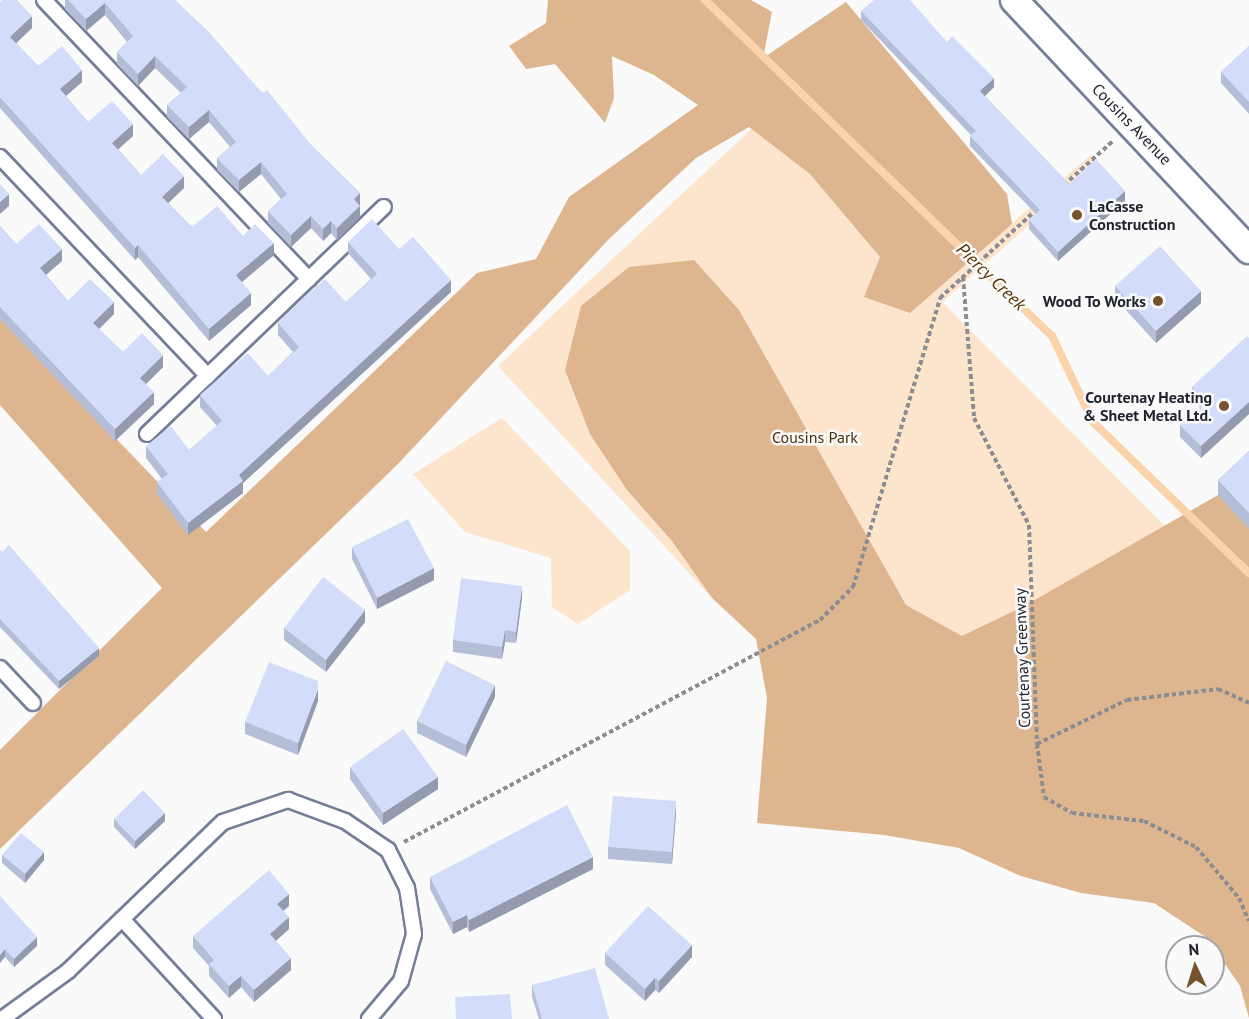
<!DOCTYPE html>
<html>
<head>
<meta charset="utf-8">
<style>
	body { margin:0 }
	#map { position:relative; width:1249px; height:1019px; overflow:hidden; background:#fafafa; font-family:"PT Sans",sans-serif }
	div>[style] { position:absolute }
	.green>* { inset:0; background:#fce4cd }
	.forest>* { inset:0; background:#ddb68f }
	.stream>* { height:8px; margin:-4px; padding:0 4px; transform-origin:4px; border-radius:4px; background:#fbd3ab }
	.path>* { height:4px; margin-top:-2px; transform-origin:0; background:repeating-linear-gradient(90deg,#8c8d93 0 4.5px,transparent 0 7.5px) }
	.roads { filter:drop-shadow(2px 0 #757e99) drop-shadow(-2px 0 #757e99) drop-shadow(0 2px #757e99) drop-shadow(0 -2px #757e99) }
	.service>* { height:14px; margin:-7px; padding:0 7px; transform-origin:7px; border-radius:7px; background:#fff }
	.minor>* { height:26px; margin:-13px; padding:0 13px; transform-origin:13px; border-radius:13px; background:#fff }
	.wall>* { inset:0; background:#b5bed7 }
	.shaded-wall>* { inset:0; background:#949baf }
	.building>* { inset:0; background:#d3ddfa }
	.dots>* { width:16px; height:16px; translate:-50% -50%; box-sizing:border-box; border:3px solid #fafafa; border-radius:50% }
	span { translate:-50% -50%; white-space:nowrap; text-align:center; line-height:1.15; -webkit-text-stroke:5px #fafafa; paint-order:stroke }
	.street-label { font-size:16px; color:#21242f }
	.poi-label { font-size:16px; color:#21242f; font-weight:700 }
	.left { translate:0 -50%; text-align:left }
	.right { translate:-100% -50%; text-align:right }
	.park-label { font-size:16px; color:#482d0e }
	.water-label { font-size:18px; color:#563100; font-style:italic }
	.north { position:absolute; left:1165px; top:935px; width:60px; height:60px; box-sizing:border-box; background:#fafafa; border:2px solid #a3a4a9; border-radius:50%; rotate:356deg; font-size:16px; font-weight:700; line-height:24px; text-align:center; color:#21242f }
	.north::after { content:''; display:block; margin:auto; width:21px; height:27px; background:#76532c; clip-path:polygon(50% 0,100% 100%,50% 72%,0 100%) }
</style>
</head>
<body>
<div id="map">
	<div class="green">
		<i style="clip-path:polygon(760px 121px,933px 291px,1092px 154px,1097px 165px,942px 302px,1187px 548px,975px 760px,712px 598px,498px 366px)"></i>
		<i style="clip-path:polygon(502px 418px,630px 551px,630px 590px,578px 624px,552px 607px,551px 558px,465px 532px,413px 474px)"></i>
	</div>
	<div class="forest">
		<i style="clip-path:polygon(548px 0,751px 0,772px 12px,763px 58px,846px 2px,1007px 194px,1012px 224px,910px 313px,864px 297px,880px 257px,810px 174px,749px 127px,696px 158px,609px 239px,397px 465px,0 849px,0 750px,162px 588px,0 405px,0 318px,206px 532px,477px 273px,536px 259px,569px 197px,698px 105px,654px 75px,612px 56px,614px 98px,605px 123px,555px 64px,526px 69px,509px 46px,546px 23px)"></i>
		<i style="clip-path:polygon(694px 260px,739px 310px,906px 605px,962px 636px,1026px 605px,1218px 495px,1249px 494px,1249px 1018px,1240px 986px,1207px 938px,1154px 903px,1081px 893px,1021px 876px,959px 848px,884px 835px,757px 823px,767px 698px,756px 639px,712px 598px,672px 541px,627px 490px,590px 434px,565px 370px,581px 306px,629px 267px)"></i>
	</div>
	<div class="stream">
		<i style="left:705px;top:0;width:483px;rotate:44.1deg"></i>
		<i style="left:1052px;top:336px;width:95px;rotate:64.5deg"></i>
		<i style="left:1093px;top:422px;width:217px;rotate:44.1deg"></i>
	</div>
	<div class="path">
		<i style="left:1064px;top:185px;width:67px;rotate:-42deg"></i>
		<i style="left:963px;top:277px;width:141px;rotate:85.5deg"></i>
		<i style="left:974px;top:418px;width:120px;rotate:62.8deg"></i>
		<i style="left:1029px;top:525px;width:219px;rotate:87.9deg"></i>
		<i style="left:1037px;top:744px;width:53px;rotate:82.5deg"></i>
		<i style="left:1044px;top:797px;width:32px;rotate:30deg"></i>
		<i style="left:1072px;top:813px;width:72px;rotate:6.3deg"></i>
		<i style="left:1144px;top:821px;width:58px;rotate:26.6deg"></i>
		<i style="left:1196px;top:847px;width:67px;rotate:49.9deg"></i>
		<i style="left:1239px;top:898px;width:25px;rotate:67deg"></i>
		<i style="left:1037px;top:744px;width:100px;rotate:-26.1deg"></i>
		<i style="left:1127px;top:700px;width:92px;rotate:-6.9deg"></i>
		<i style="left:1218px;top:689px;width:34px;rotate:24deg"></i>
		<i style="left:404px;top:842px;width:472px;rotate:-28.1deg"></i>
		<i style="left:820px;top:620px;width:47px;rotate:-45deg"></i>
		<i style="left:853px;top:587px;width:302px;rotate:-73.2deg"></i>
		<i style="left:940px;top:298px;width:130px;rotate:-42.5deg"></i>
	</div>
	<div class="roads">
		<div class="service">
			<i style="left:44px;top:0;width:385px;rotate:46.5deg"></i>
			<i style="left:0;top:157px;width:302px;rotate:46.5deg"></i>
			<i style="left:147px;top:434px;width:328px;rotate:-43.8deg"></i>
			<i style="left:0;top:668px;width:48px;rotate:46.7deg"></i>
			<i style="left:122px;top:919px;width:136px;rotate:47.4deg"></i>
			<i style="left:2px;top:1019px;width:82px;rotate:-36deg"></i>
			<i style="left:68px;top:971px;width:215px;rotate:-43.9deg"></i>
			<i style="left:223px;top:822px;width:69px;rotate:-18.7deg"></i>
			<i style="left:288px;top:800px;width:61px;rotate:20.2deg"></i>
			<i style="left:345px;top:821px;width:52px;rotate:34deg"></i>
			<i style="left:388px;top:850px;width:42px;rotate:63.4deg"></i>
			<i style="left:407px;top:888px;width:47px;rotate:81.3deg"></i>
			<i style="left:414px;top:934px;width:49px;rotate:105.5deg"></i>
			<i style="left:401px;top:981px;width:50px;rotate:130.1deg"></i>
		</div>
		<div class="minor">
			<i style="left:1014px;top:0;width:343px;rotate:46.8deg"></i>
		</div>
	</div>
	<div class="wall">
		<i style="clip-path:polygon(65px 0,175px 0,312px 146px,360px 193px,360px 217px,337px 240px,331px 233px,323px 241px,311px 228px,291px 247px,268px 223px,268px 211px,281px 199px,261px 174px,239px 192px,217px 170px,217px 158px,230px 147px,209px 122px,189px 139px,167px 117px,167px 105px,181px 93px,155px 68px,138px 86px,117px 64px,117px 52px,127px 42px,105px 15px,86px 31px,65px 9px)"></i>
		<i style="clip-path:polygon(0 2px,32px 28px,16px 43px,38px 66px,82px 82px,66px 96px,88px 122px,133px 136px,118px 149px,141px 175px,184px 188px,168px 203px,192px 227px,243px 236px,274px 255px,242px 282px,251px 305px,209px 341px,138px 257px,135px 260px,0 108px)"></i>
		<i style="clip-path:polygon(861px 11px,947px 42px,994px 87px,985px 96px,1069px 184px,1125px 201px,1058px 261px,1029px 229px,1029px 220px,1036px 214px,970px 146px,970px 136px,971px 135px,861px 20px)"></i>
		<i style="clip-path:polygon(1249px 46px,1249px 114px,1221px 83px,1221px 72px)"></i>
		<i style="clip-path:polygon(0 226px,16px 244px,62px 261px,46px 275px,68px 301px,114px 314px,99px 329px,123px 352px,163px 367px,146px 384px,154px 404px,115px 441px,0 319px)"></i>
		<i style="clip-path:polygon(348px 242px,399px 249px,451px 292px,243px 483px,243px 493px,188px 535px,157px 494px,157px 482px,162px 479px,146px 458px,146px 446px,189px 450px,217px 426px,200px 407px,200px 395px,268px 376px,293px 352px,278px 335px,278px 323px,346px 302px,371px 279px,348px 253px)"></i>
		<i style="clip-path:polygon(1115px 286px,1201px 303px,1156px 343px,1115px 298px)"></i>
		<i style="clip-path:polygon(1249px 338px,1249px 414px,1201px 458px,1180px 437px,1180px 425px,1200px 407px,1192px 399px,1192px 387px)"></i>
		<i style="clip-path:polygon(1249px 451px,1249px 529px,1218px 495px,1218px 480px)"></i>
		<i style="clip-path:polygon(352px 547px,434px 580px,377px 609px,352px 559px)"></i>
		<i style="clip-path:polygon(0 550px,99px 656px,59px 689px,0 627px)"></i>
		<i style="clip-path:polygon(522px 598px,516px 643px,505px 642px,502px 659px,453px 652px,453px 640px)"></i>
		<i style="clip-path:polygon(365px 622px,326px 672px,284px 640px,284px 628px)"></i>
		<i style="clip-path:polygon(495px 697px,466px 757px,417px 733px,417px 721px)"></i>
		<i style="clip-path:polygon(318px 701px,298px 755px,245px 734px,245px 722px)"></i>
		<i style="clip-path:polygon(350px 767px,438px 789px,383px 825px,350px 779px)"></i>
		<i style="clip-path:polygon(676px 813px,672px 864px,608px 859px,608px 847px)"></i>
		<i style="clip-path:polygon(114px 819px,165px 821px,135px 849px,114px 827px)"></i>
		<i style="clip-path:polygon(2px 855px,44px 860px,25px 883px,2px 863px)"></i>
		<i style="clip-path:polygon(593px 869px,469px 932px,467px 927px,453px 934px,430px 889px,430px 877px)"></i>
		<i style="clip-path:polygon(0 896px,37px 946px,14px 967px,5px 957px)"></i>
		<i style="clip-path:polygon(289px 906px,283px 911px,289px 929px,276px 941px,291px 970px,254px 1002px,241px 987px,229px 998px,209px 976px,209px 966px,193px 948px,193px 936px)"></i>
		<i style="clip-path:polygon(605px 953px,692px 957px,659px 993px,655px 990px,645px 1001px,605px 965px)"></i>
		<i style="clip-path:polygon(532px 985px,609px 1019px,539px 1019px,532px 997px)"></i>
	</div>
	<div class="shaded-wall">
		<i style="clip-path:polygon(105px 3px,105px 15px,86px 31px,86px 19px)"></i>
		<i style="clip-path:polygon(32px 16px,32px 28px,10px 49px,10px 37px)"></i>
		<i style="clip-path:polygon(155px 56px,155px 68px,138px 86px,138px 74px)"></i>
		<i style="clip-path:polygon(82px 70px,82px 82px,60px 101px,60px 89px)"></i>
		<i style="clip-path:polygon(994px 78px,994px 87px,980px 101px,980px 91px)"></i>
		<i style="clip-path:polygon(209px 110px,209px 122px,189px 139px,189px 127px)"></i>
		<i style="clip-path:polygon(133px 124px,133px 136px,112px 155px,112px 143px)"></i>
		<i style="clip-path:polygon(261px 162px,261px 174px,239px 192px,239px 180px)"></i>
		<i style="clip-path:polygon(184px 176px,184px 188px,162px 209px,162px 197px)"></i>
		<i style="clip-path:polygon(1125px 191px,1125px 201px,1058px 261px,1058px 252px)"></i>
		<i style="clip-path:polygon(360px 193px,360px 217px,337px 240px,337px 228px,354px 199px)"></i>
		<i style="clip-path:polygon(9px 194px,9px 206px,0 214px,0 202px)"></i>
		<i style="clip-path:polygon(311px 216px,311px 228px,291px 247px,291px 235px)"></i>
		<i style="clip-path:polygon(331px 221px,331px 233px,323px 241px,323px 229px)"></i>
		<i style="clip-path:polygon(274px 243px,274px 255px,236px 287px,236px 275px)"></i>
		<i style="clip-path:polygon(138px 245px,138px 257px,135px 260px,135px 248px)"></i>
		<i style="clip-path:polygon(62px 249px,62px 261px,40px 280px,40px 268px)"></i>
		<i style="clip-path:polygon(451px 280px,451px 292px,243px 483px,243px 493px,188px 535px,188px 523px,239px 475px)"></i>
		<i style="clip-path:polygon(1201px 291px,1201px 303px,1156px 343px,1156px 331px)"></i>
		<i style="clip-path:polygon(251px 293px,251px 305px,209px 341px,209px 329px)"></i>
		<i style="clip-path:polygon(114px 302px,114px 314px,93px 335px,93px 323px)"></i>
		<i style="clip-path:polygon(163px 355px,163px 367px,140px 390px,140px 378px)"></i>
		<i style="clip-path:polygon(154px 392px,154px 404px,115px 441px,115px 429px)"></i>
		<i style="clip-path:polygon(1249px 402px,1249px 414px,1201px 458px,1201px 446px)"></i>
		<i style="clip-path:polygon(434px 568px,434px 580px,377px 609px,377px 598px)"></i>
		<i style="clip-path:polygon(522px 586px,522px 598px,516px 643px,516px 632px)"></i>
		<i style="clip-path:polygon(365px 610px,365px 622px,326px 672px,326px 660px)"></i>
		<i style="clip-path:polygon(505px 630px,505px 642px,502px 659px,502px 647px)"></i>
		<i style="clip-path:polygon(99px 648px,99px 656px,59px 689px,59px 681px)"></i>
		<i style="clip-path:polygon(495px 685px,495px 697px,466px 757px,466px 745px)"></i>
		<i style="clip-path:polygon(318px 689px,318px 701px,298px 755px,298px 743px)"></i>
		<i style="clip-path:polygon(438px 777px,438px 789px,383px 825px,383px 813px)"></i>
		<i style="clip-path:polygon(676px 801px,676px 813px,672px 864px,672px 852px)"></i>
		<i style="clip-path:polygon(165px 813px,165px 821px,135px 849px,135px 841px)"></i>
		<i style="clip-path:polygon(44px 852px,44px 860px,25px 883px,25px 874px)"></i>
		<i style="clip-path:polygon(593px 857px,593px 869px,469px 932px,469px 920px)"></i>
		<i style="clip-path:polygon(289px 894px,289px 906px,277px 916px,277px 904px)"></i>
		<i style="clip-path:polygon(467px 915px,467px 927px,453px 934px,453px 922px)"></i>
		<i style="clip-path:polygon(289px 917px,289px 929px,270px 946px,270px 934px)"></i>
		<i style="clip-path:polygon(37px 937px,37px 946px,14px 967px,14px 959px)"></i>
		<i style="clip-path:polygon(692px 945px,692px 957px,659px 993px,659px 981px)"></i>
		<i style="clip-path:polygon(5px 949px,5px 957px,0 963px,0 955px)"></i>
		<i style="clip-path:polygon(291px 958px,291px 970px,254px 1002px,254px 990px)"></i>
		<i style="clip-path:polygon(241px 976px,241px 987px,229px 998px,229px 986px)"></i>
		<i style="clip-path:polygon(655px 978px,655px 990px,645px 1001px,645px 989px)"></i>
	</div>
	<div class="building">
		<i style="clip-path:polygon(2px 0,17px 0,32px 16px,10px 37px,38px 66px,62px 46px,82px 70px,60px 89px,88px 122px,112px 101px,133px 124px,112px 143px,141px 175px,163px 154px,184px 176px,162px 197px,192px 227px,217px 206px,243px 236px,255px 224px,274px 243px,236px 275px,251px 293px,209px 329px,138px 245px,135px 248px,0 97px,0 2px)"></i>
		<i style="clip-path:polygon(68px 0,175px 0,208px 31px,262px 93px,267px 90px,312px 146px,360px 193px,354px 199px,360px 206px,337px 228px,331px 221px,323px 229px,311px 216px,291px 235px,268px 211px,287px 194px,261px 162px,239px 180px,217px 158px,236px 142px,209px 110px,189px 127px,167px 105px,187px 87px,155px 56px,138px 74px,117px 52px,133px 36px,105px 3px,86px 19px)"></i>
		<i style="clip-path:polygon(874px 0,910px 0,947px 42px,952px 36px,994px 78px,980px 91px,1069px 184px,1096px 159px,1125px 191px,1058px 252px,1029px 220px,1040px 210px,970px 136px,976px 131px,861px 11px)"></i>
		<i style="clip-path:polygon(1249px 46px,1249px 102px,1221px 72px)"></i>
		<i style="clip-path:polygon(0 184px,9px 194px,0 202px)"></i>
		<i style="clip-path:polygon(372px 219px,399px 249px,413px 237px,451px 280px,239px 475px,243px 481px,188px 523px,157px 482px,168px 474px,146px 446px,171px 426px,189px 450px,222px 421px,200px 395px,248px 353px,268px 376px,299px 347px,278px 323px,301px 300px,325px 279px,346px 302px,377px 274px,348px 242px)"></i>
		<i style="clip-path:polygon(39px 224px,62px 249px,40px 268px,68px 301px,90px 279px,114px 302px,93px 323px,123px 352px,142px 333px,163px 355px,140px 378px,154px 392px,115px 429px,0 307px,0 226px,16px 244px)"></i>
		<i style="clip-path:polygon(1160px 246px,1201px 291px,1156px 331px,1115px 286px)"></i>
		<i style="clip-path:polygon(1247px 336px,1249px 338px,1249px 402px,1201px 446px,1180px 425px,1206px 401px,1192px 387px)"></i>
		<i style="clip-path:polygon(1249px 451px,1249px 513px,1218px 480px)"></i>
		<i style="clip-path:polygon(408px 519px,434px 568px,377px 598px,352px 547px)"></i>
		<i style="clip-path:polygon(9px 545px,99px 648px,59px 681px,0 619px,0 550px,2px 552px)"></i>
		<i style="clip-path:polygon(323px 577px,365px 610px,326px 660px,284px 628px)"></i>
		<i style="clip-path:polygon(461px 578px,522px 586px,516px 632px,505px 630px,502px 647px,453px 640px)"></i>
		<i style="clip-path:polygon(446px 661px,495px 685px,466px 745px,417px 721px)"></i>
		<i style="clip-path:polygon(269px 662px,318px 681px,318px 689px,298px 743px,245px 722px)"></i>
		<i style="clip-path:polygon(403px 729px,438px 777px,383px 813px,350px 767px)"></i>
		<i style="clip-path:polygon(143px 790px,165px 813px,135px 841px,114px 819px)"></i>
		<i style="clip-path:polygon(613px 796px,676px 801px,672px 852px,608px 847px)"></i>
		<i style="clip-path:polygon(567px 805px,593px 857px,469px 920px,467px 915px,453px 922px,430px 877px)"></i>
		<i style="clip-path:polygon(21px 833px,44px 852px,25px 874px,2px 855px)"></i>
		<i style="clip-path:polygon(269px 870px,289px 894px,277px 904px,289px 917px,270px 934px,291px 958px,254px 990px,241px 976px,229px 986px,209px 964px,214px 960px,193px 936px)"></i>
		<i style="clip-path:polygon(0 896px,37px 937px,14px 959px,5px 949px,0 955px)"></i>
		<i style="clip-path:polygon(648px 906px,692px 945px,659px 981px,655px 978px,645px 989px,605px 953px)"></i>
		<i style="clip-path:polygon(595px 968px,609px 1019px,542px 1019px,532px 985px)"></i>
		<i style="clip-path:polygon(510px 994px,512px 1019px,456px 1019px,455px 997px)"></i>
	</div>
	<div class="dots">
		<i style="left:1077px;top:215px;background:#76532c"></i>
		<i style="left:1158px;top:301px;background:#76532c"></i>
		<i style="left:1224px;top:406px;background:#76532c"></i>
	</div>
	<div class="street-label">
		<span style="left:1132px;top:124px;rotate:46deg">Cousins Avenue</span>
		<span style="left:1022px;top:658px;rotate:-92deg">Courtenay Greenway</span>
	</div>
	<div class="poi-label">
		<span class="left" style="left:1089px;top:215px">LaCasse<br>Construction</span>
		<span class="right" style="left:1146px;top:301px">Wood To Works</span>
		<span class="right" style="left:1212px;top:406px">Courtenay Heating<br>&amp; Sheet Metal Ltd.</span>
	</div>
	<div class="park-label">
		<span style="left:815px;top:437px">Cousins Park</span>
	</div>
	<div class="water-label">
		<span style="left:991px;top:277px;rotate:44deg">Piercy Creek</span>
	</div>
	<div class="north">N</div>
</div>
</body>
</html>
